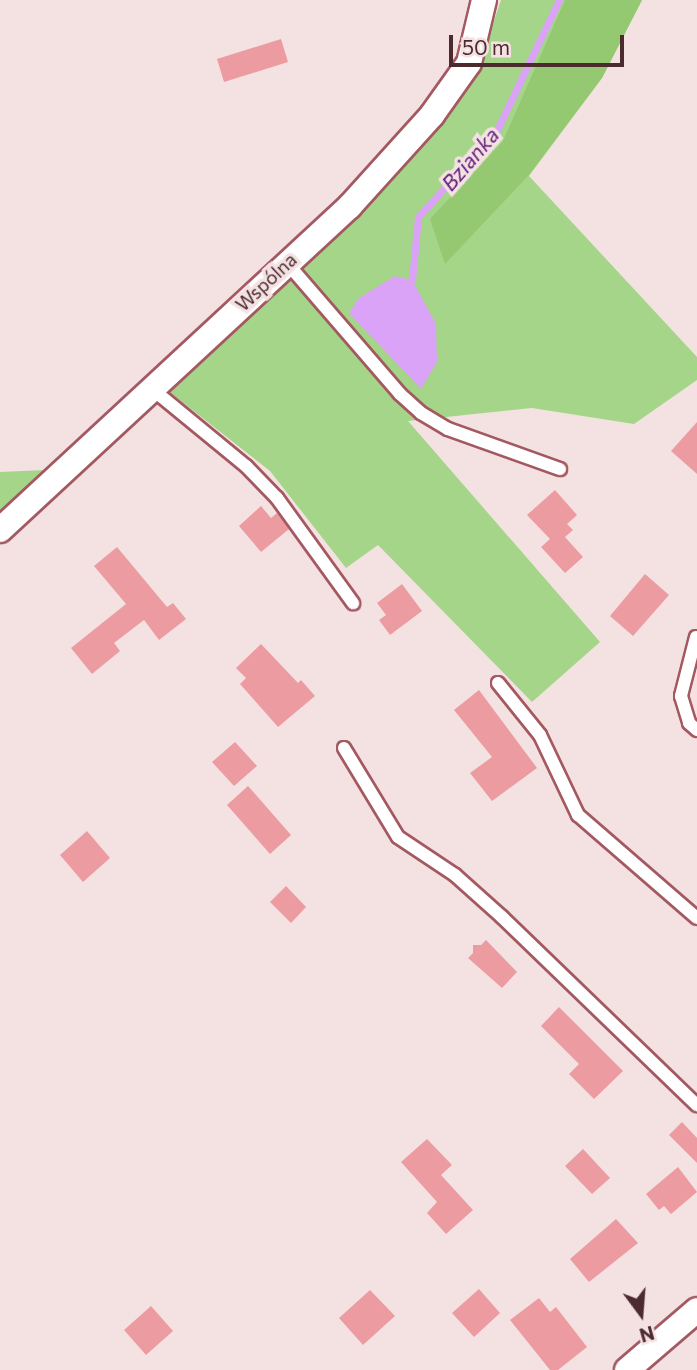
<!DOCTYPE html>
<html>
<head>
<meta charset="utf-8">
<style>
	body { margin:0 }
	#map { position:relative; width:697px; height:1370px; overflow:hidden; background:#f4e2e3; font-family:Commissioner,sans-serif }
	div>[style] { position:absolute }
	.green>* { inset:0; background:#a5d588 }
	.forest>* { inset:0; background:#94c972 }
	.water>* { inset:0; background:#dba3f7 }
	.stream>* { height:7px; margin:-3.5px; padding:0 3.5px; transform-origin:3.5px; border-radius:3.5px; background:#dba3f7 }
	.building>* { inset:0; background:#ec9ba1 }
	.roads { filter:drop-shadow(2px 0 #a45961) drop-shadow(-2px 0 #a45961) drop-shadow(0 2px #a45961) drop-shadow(0 -2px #a45961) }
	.lane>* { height:12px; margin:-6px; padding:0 6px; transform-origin:6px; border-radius:6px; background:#fff }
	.street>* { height:24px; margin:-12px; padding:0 12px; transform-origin:12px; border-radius:12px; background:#fff }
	span { translate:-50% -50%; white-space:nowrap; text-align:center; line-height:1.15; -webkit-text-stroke:7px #f4e2e3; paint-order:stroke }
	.street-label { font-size:19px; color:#4c2b2e }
	.water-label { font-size:21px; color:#611b7c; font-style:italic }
	.north { position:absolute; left:606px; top:1279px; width:70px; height:70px; -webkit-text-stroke:5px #f4e2e3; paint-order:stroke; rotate:164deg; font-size:19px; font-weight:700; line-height:28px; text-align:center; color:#4c2b2e }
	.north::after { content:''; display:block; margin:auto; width:24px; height:32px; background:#4c2b2e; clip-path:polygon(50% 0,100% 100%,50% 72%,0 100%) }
	.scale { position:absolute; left:449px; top:35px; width:175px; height:32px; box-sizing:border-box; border:4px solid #4c2b2e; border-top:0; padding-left:9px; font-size:21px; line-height:24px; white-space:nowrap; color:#4c2b2e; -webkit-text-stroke:5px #f4e2e3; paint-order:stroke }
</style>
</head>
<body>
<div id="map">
	<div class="green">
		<i style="clip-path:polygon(501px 0,642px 0,602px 78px,529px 176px,697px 357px,697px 380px,634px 424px,532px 408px,408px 421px,600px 642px,532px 702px,378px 545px,346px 568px,270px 471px,167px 390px,430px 132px,476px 73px)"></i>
		<i style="clip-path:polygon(45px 470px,0 511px,0 472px)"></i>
	</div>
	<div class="forest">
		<i style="clip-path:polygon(565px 0,642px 0,602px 78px,528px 176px,445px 264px,430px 219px,503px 141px)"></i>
	</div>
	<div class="water">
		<i style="clip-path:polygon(395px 276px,412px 280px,436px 324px,437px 362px,421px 389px,349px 313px,359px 298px)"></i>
	</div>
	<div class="stream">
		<i style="left:412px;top:280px;width:63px;rotate:-84.6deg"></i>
		<i style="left:418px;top:217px;width:118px;rotate:-47.8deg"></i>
		<i style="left:497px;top:130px;width:144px;rotate:-64.5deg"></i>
	</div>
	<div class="building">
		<i style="clip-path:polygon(281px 39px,288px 62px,224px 82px,217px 59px)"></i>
		<i style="clip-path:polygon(697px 422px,697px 474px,671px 451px)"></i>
		<i style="clip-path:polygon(555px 490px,577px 515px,567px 524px,573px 530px,565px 537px,583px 557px,565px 573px,541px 547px,550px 539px,527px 515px)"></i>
		<i style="clip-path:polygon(261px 506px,271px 518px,277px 513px,289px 529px,261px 552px,239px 526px)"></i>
		<i style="clip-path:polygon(117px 547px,167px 607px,173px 603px,186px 619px,159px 640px,144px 620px,114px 643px,120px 651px,92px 674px,71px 648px,126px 604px,94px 566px)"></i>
		<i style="clip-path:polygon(645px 574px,669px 595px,633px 636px,610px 616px)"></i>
		<i style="clip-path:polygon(402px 584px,422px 611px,390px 635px,379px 620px,386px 615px,377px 603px)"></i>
		<i style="clip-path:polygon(261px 644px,298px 683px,301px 680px,315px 696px,278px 727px,240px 684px,246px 678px,236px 668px)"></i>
		<i style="clip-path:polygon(479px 690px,537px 768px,492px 801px,470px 773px,492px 757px,454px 710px)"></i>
		<i style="clip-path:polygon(235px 742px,257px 766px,234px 786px,212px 762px)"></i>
		<i style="clip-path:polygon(248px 786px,291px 835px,270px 854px,227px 805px)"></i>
		<i style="clip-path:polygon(87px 831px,110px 858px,83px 882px,60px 855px)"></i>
		<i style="clip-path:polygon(286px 886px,306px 907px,291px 923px,270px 902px)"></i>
		<i style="clip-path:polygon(486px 940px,517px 972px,502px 988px,468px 958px,473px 953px,473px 945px,481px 945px)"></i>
		<i style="clip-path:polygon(559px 1007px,623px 1071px,594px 1099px,569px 1074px,579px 1064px,541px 1026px)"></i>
		<i style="clip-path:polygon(682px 1122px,697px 1138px,697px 1163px,669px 1135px)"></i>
		<i style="clip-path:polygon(427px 1139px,452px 1165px,441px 1175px,473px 1210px,446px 1234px,427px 1213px,437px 1202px,401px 1162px)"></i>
		<i style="clip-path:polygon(583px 1149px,610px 1178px,592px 1194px,565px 1166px)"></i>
		<i style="clip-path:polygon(678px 1167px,697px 1192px,671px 1214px,664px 1206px,659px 1210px,646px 1194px)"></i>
		<i style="clip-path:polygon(616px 1219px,638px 1243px,589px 1282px,570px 1259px)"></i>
		<i style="clip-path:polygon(479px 1289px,500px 1313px,474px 1337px,452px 1313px)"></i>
		<i style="clip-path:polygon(370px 1290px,395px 1316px,363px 1345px,339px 1318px)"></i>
		<i style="clip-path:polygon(539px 1298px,550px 1312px,556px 1307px,587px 1347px,558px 1370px,550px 1370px,510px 1320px)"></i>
		<i style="clip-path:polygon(151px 1306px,173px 1331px,146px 1355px,124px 1330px)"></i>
	</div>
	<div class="roads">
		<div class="lane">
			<i style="left:287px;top:263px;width:173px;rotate:49.2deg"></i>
			<i style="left:400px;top:394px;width:28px;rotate:42deg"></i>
			<i style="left:421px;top:413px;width:31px;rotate:31deg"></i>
			<i style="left:448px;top:429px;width:119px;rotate:19.7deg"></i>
			<i style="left:151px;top:388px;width:123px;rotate:39.4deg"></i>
			<i style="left:246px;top:466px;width:45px;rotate:45.9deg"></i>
			<i style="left:277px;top:498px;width:130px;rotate:54.1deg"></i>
			<i style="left:696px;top:637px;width:61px;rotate:104.3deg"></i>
			<i style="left:681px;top:696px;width:28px;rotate:73deg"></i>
			<i style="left:689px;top:723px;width:11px;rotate:41deg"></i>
			<i style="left:498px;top:683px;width:67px;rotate:51.1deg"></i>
			<i style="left:540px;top:735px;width:89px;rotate:64.6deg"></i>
			<i style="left:578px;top:815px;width:157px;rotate:40.9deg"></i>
			<i style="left:344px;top:748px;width:104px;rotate:58.8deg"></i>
			<i style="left:398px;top:837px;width:69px;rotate:33.7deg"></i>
			<i style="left:455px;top:875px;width:63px;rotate:41.8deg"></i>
			<i style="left:502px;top:917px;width:271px;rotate:44deg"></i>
		</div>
		<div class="street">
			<i style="left:0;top:530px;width:476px;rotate:-42.8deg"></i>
			<i style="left:349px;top:207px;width:124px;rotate:-47.9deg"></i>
			<i style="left:432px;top:115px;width:64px;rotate:-54.6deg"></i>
			<i style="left:469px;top:63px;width:65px;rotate:-76.6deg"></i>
			<i style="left:627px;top:1370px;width:92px;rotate:-40.6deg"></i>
		</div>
	</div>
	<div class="street-label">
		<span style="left:266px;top:282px;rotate:-43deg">Wspólna</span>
	</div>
	<div class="water-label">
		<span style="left:470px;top:159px;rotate:-49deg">Bzianka</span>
	</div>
	<div class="north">N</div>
	<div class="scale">50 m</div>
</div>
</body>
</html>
